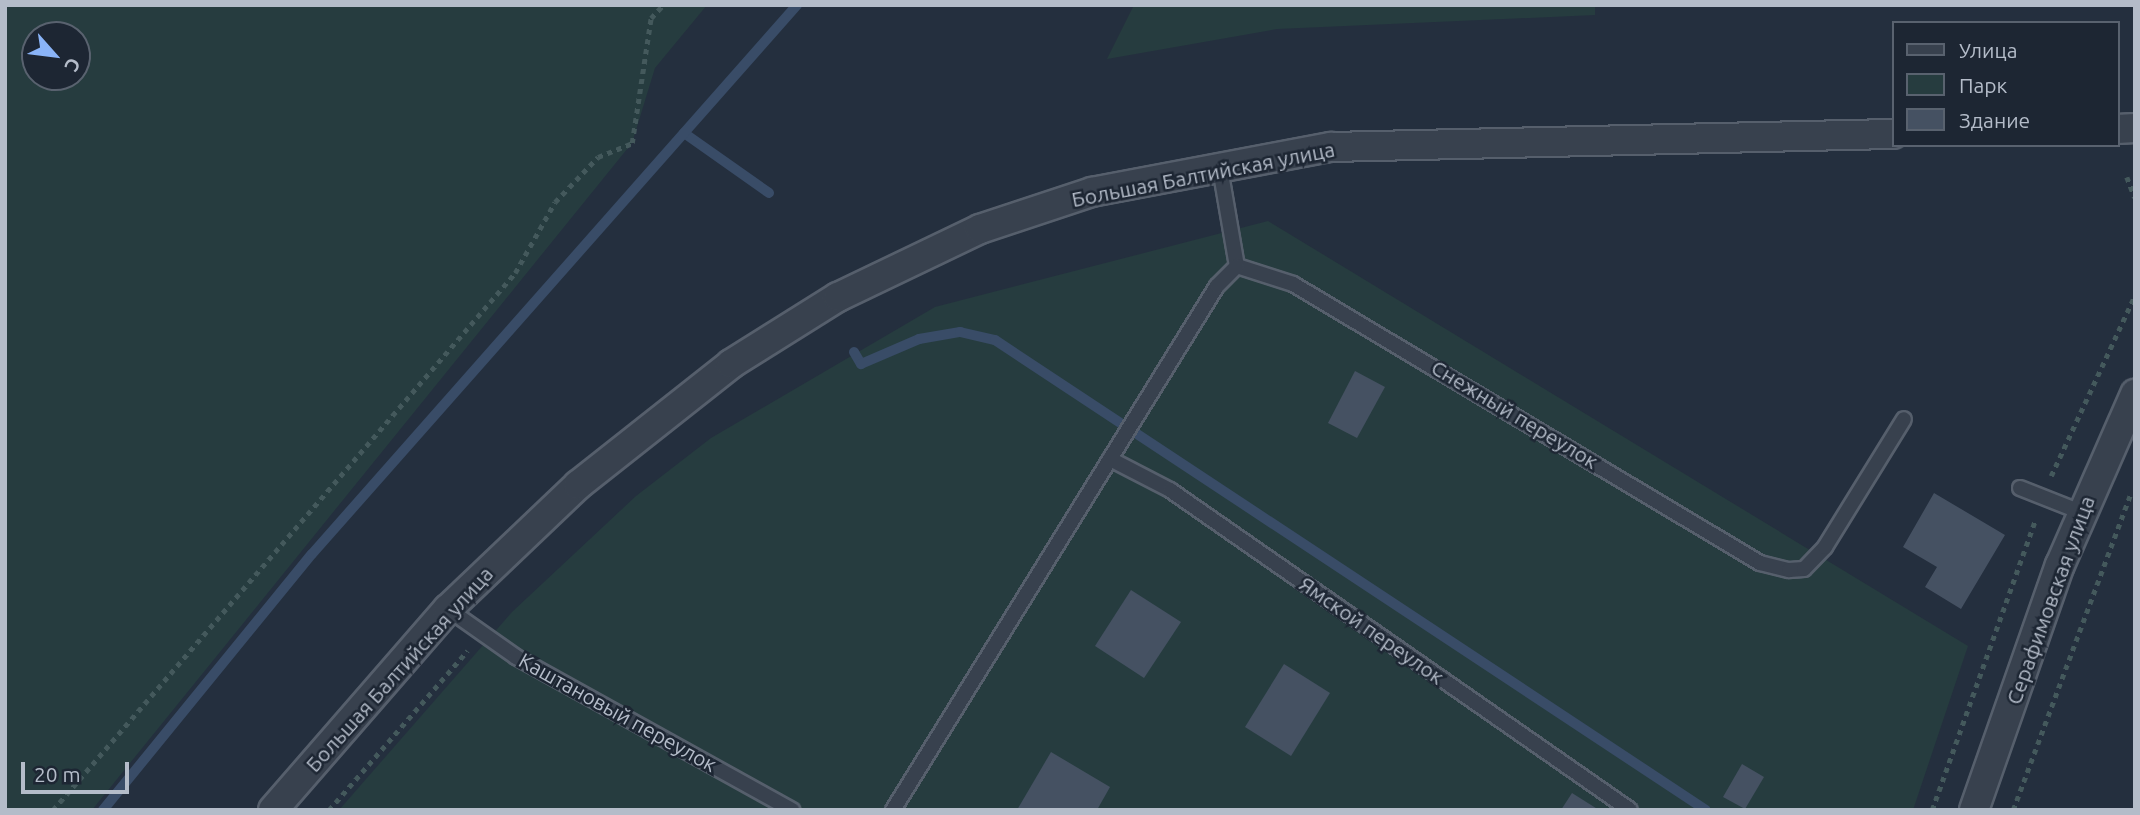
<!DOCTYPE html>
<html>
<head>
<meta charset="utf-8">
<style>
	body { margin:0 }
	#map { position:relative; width:2140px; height:815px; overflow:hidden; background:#242f3e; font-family:Ubuntu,sans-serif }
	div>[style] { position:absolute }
	.green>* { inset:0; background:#263c3f }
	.stream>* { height:10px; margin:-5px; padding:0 5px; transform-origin:5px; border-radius:5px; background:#394c67 }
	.building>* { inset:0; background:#455162 }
	.path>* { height:4.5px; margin-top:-2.25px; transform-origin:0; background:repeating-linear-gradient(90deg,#44595c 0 5px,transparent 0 10px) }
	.roads { filter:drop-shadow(2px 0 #565f6c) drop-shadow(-2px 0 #565f6c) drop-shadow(0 2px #565f6c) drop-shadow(0 -2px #565f6c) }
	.lane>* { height:14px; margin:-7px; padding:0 7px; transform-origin:7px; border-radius:7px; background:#38414e }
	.street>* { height:28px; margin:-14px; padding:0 14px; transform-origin:14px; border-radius:14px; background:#38414e }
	span { translate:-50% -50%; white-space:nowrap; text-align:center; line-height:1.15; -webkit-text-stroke:5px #1d2633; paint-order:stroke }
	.street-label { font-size:21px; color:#b4bcc9 }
	.frame { position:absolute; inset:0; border:7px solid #b4bcc9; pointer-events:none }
	.legend { position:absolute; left:1892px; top:21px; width:228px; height:126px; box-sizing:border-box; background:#1d2633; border:2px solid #59626f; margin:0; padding:9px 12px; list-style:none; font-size:21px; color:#b4bcc9 }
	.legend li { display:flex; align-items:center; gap:14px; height:35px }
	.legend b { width:35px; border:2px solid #59626f }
	.north { position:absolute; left:21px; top:21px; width:70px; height:70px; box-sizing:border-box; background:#1d2633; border:2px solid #59626f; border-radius:50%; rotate:118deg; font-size:19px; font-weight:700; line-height:28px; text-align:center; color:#b4bcc9 }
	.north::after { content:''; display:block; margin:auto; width:24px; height:32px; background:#8ab4f8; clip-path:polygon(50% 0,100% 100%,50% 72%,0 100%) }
	.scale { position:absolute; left:21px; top:762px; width:108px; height:32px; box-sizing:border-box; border:4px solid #b4bcc9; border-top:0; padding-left:9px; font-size:21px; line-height:24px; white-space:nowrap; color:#b4bcc9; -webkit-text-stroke:5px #1d2633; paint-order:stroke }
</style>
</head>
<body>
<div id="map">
	<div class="green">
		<i style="clip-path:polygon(evenodd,5px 5px,707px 5px,655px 68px,632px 143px,92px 810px,5px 810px,5px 5px,35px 35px,77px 35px,77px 77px,35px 77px,35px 35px)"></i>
		<i style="clip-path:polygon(1134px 5px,1595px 5px,1595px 15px,1277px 29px,1107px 59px)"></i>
		<i style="clip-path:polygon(1268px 221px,1968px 646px,1913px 810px,339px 810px,512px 612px,636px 496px,711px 438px,935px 307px)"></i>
	</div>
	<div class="stream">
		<i style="left:684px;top:133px;width:104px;rotate:35.2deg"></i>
		<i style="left:854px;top:352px;width:14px;rotate:60deg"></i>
		<i style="left:861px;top:364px;width:63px;rotate:-23.3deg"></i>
		<i style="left:919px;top:339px;width:42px;rotate:-9.7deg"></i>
		<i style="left:960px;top:332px;width:36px;rotate:13deg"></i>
		<i style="left:995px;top:340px;width:852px;rotate:33.47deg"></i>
		<i style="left:103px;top:810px;width:330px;rotate:-50.8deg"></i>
		<i style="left:312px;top:554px;width:733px;rotate:-48.54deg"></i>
	</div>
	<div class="building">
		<i style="clip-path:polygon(1355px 371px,1385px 387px,1357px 438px,1328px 423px)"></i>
		<i style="clip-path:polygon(1934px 493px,2005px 535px,1961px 609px,1925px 587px,1937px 567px,1903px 547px)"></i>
		<i style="clip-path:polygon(1131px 590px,1181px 622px,1144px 678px,1095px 646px)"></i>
		<i style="clip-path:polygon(1284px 664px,1330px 693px,1291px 756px,1245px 727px)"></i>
		<i style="clip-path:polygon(1051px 752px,1110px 787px,1097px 810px,1017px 810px)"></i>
		<i style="clip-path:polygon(1742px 764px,1764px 777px,1745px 809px,1723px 797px)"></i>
		<i style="clip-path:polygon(1572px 793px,1599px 810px,1561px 810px)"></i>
	</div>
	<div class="path">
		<i style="left:2127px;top:177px;width:22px;rotate:69deg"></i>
		<i style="left:2051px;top:476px;width:200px;rotate:-65.1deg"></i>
		<i style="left:53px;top:810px;width:708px;rotate:-49.29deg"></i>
		<i style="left:515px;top:273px;width:81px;rotate:-60.6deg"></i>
		<i style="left:555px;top:202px;width:62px;rotate:-46.3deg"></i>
		<i style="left:598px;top:157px;width:37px;rotate:-22deg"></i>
		<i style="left:632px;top:143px;width:126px;rotate:-81.4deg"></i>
		<i style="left:651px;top:18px;width:18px;rotate:-47deg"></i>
		<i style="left:329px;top:810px;width:211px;rotate:-49deg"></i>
		<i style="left:1932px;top:810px;width:308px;rotate:-70.4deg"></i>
		<i style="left:2013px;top:810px;width:339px;rotate:-69.6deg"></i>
	</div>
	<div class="roads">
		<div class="lane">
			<i style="left:1220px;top:168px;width:99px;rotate:80.2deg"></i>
			<i style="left:1237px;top:266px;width:59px;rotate:17.8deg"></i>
			<i style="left:1293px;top:284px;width:544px;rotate:30.86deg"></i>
			<i style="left:1760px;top:563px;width:30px;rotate:14deg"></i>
			<i style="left:1789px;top:570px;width:15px;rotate:-4deg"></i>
			<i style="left:1804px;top:569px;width:30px;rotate:-46deg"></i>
			<i style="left:1825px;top:547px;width:150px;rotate:-58.3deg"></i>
			<i style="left:1110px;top:459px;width:68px;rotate:27.3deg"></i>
			<i style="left:1170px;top:490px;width:560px;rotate:34.82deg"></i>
			<i style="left:2020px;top:488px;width:66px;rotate:21.5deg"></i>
			<i style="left:448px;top:609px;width:83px;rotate:35.2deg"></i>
			<i style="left:516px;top:657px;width:316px;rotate:29deg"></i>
			<i style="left:893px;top:810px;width:616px;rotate:-58.27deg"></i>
			<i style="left:1217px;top:286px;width:28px;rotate:-45deg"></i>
		</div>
		<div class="street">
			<i style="left:2117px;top:129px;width:18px;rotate:-3deg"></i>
			<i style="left:273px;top:810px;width:267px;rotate:-49deg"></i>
			<i style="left:448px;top:609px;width:180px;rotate:-43.6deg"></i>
			<i style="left:578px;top:485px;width:195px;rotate:-38.3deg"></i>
			<i style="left:731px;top:364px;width:126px;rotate:-32.1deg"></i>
			<i style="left:838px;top:297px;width:157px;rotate:-25.6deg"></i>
			<i style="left:980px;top:229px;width:118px;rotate:-18.3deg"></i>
			<i style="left:1092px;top:192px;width:243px;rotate:-10.7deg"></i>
			<i style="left:1331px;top:147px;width:562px;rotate:-1.33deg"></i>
			<i style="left:1974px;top:810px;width:260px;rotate:-70.7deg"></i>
			<i style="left:2060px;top:565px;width:187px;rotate:-66.3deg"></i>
		</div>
	</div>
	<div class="street-label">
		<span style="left:1203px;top:174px;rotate:-11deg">Большая Балтийская улица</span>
		<span style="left:1515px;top:414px;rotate:31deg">Снежный переулок</span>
		<span style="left:2050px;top:600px;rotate:-70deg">Серафимовская улица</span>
		<span style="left:1372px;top:630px;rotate:35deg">Ямской переулок</span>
		<span style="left:399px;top:669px;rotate:-48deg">Большая Балтийская улица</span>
		<span style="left:618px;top:712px;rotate:29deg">Каштановый переулок</span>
	</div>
	<div class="frame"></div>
	<ul class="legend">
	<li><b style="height:9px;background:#38414e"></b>Улица</li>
	<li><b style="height:19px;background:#263c3f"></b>Парк</li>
	<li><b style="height:19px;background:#455162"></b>Здание</li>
	</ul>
	<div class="north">С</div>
	<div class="scale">20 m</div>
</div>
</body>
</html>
